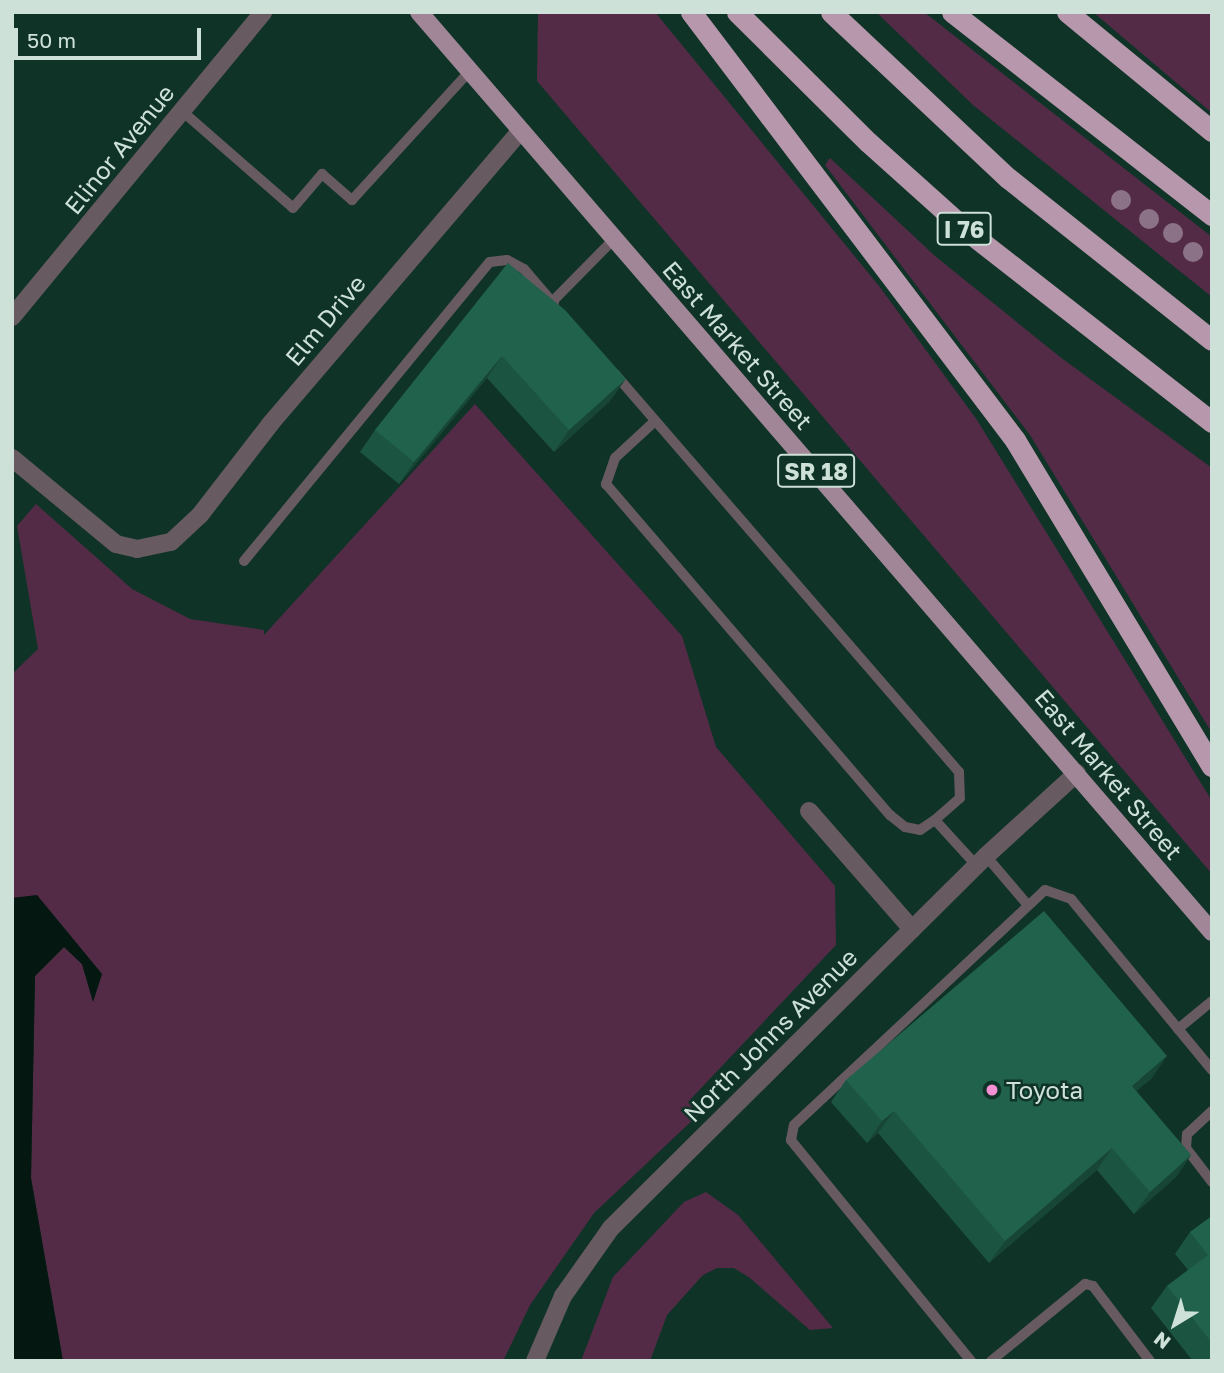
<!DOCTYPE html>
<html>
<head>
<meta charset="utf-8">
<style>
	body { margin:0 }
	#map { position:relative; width:1224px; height:1373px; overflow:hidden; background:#103327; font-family:"Golos Text",sans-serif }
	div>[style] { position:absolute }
	.green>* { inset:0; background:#532b46 }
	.water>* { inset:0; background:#041710 }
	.lane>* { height:10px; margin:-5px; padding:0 5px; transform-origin:5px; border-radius:5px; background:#675a61 }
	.street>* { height:18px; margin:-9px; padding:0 9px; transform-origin:9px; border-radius:9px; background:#675a61 }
	.primary>* { height:18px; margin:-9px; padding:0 9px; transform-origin:9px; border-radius:9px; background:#a08696 }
	.highway>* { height:21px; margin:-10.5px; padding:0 10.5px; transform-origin:10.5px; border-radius:10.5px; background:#b797ab }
	.trees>* { width:20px; height:20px; margin:-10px; border-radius:50%; background:#8b7287 }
	.wall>* { inset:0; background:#1c5442 }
	.shaded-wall>* { inset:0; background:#174536 }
	.building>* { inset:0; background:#21624d }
	.dots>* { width:19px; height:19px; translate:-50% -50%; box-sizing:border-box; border:4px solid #103327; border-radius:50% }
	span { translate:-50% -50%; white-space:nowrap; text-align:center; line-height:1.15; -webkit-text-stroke:5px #103327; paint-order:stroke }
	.shield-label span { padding:2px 5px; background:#103327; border:2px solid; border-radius:5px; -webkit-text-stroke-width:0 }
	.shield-label { font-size:23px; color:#cee1d9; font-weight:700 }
	.street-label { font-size:24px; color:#cee1d9 }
	.poi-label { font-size:24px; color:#cee1d9 }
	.left { translate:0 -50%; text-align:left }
	.frame { position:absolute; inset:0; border:14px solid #cee1d9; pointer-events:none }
	.north { position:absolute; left:1140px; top:1289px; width:70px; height:70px; -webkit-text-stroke:5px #103327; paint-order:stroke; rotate:218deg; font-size:19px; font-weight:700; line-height:28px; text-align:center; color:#cee1d9 }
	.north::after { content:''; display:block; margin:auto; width:24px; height:32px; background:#cee1d9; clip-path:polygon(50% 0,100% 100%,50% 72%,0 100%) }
	.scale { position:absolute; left:14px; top:28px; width:187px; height:32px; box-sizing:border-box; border:4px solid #cee1d9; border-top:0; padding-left:9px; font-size:21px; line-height:24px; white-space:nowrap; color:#cee1d9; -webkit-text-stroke:5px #103327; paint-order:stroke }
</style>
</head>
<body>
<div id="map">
	<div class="green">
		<i style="clip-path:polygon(538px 12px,655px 12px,879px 286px,977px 420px,1212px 801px,1212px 874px,537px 81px)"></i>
		<i style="clip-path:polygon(876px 12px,924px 12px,1212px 237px,1212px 297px,973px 105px)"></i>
		<i style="clip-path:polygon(1093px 12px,1212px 12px,1212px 113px,1172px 79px)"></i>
		<i style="clip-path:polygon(830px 158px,935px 256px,1060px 357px,1212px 468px,1212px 733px,1030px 435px,825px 165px)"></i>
		<i style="clip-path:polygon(475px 404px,682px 636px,716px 747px,835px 886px,836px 945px,688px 1102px,698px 1115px,594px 1213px,530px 1305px,503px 1361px,63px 1361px,31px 1178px,35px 976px,64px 947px,82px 964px,93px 1001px,102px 974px,37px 896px,12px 898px,12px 674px,38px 649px,17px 526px,36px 504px,132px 589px,190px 619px,264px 630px,264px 635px)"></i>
		<i style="clip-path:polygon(706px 1192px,738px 1215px,833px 1328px,810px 1330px,750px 1278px,734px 1268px,717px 1268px,703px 1275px,667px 1315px,650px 1361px,581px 1361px,613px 1277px,684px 1202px)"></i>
	</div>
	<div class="water">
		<i style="clip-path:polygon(37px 895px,102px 974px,93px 1002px,82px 964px,64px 947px,35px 976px,31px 1178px,63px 1361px,12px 1361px,12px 898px)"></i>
	</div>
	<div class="lane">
		<i style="left:182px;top:111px;width:147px;rotate:41.1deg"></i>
		<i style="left:293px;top:208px;width:45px;rotate:-49.5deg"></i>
		<i style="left:322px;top:174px;width:40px;rotate:41deg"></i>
		<i style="left:352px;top:200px;width:173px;rotate:-47.6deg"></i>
		<i style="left:552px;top:302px;width:87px;rotate:-45.5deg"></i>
		<i style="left:615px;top:374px;width:526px;rotate:49.16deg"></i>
		<i style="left:959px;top:772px;width:26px;rotate:88deg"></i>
		<i style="left:960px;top:798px;width:33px;rotate:139deg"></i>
		<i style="left:935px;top:820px;width:62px;rotate:47.6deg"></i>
		<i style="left:655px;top:421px;width:54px;rotate:137.2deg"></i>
		<i style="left:615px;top:458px;width:28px;rotate:109deg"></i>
		<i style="left:606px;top:484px;width:436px;rotate:49.4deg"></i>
		<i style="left:890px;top:815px;width:19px;rotate:39deg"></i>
		<i style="left:905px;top:827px;width:15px;rotate:11deg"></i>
		<i style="left:920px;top:830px;width:18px;rotate:-34deg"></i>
		<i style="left:244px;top:561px;width:387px;rotate:-50.6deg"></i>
		<i style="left:490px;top:262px;width:17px;rotate:-7deg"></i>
		<i style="left:507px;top:260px;width:19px;rotate:28deg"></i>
		<i style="left:524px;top:269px;width:46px;rotate:49.4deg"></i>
		<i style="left:986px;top:856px;width:63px;rotate:49.5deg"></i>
		<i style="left:1178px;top:1029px;width:44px;rotate:-39.5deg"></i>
		<i style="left:1212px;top:1111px;width:34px;rotate:137deg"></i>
		<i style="left:1187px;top:1134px;width:14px;rotate:94deg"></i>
		<i style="left:1186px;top:1148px;width:43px;rotate:52.6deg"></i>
		<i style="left:971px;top:1361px;width:285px;rotate:-129.2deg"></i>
		<i style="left:791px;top:1140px;width:15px;rotate:-79deg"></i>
		<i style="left:794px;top:1125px;width:344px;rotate:-43.1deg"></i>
		<i style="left:1045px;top:890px;width:28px;rotate:19deg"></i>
		<i style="left:1071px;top:899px;width:222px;rotate:50.5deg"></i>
		<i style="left:991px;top:1361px;width:122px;rotate:-39.3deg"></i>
		<i style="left:1085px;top:1284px;width:8px;rotate:14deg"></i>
		<i style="left:1093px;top:1286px;width:94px;rotate:52.8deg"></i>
	</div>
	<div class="street">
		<i style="left:12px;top:317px;width:395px;rotate:-50.5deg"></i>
		<i style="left:12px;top:458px;width:135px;rotate:39.6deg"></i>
		<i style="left:116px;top:544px;width:22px;rotate:13deg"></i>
		<i style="left:137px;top:549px;width:35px;rotate:-12deg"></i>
		<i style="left:171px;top:542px;width:40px;rotate:-43deg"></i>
		<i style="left:200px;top:515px;width:116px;rotate:-52.3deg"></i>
		<i style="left:271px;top:423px;width:384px;rotate:-49.5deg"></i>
		<i style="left:809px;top:811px;width:157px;rotate:48.9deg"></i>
		<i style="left:535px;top:1361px;width:71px;rotate:-66.7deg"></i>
		<i style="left:563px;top:1296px;width:83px;rotate:-54.8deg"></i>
		<i style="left:611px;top:1228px;width:528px;rotate:-44.77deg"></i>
		<i style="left:986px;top:856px;width:123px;rotate:-42.4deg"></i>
	</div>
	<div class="primary">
		<i style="left:419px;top:12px;width:1215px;rotate:49.24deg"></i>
	</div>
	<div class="highway">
		<i style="left:691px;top:12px;width:537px;rotate:52.87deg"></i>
		<i style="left:1015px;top:440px;width:381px;rotate:58.9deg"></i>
		<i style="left:737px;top:12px;width:185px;rotate:44.8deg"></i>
		<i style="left:868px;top:142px;width:132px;rotate:41.9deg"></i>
		<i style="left:966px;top:230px;width:312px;rotate:38deg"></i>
		<i style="left:831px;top:12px;width:243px;rotate:43.2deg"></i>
		<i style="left:1008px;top:178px;width:260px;rotate:38.5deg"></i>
		<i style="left:952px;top:12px;width:330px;rotate:38deg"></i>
		<i style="left:1067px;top:12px;width:188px;rotate:39.4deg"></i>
	</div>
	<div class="trees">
		<i style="left:1121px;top:200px"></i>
		<i style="left:1149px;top:219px"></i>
		<i style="left:1173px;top:233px"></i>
		<i style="left:1193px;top:252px"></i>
	</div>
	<div class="wall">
		<i style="clip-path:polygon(508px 263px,610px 401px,554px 452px,487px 378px,399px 484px,360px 452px,375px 430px)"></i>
		<i style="clip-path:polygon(1152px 1078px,1136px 1091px,1191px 1155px,1176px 1177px,1134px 1214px,1097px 1170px,989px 1263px,878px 1133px,867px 1143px,831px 1102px,846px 1080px)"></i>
		<i style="clip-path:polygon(1212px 1216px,1212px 1361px,1193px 1361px,1151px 1308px,1167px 1286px,1188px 1270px,1175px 1254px,1190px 1232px)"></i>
	</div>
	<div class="shaded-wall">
		<i style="clip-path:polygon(502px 356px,487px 378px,399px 484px,414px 462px)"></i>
		<i style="clip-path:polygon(626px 379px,610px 401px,554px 452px,569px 430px)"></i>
		<i style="clip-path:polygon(1167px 1056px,1152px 1078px,1116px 1108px,1132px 1086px)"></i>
		<i style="clip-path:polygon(894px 1111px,878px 1133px,867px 1143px,882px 1121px)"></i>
		<i style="clip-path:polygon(1112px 1148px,1097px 1170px,989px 1263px,1005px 1241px)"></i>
		<i style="clip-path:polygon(1191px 1155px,1176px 1177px,1134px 1214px,1150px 1192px)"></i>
	</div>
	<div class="building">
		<i style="clip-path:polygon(508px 263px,565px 310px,626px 379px,569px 430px,502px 356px,414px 462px,375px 430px)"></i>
		<i style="clip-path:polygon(1044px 911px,1167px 1056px,1132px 1086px,1191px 1155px,1150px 1192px,1112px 1148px,1005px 1241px,894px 1111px,882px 1121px,846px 1080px)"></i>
		<i style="clip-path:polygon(1212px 1216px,1212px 1343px,1167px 1286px,1208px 1255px,1190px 1232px)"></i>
	</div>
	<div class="dots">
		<i style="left:992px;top:1090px;background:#f591d2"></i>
	</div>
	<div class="shield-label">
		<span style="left:964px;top:229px">I 76</span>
		<span style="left:816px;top:471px">SR 18</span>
	</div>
	<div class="street-label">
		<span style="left:119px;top:149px;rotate:-51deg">Elinor Avenue</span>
		<span style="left:325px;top:320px;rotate:-50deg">Elm Drive</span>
		<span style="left:738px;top:345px;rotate:49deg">East Market Street</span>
		<span style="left:1109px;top:774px;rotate:50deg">East Market Street</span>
		<span style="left:770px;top:1035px;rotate:-45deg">North Johns Avenue</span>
	</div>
	<div class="poi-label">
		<span class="left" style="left:1006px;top:1090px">Toyota</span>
	</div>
	<div class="frame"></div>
	<div class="north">N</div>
	<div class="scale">50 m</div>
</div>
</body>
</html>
